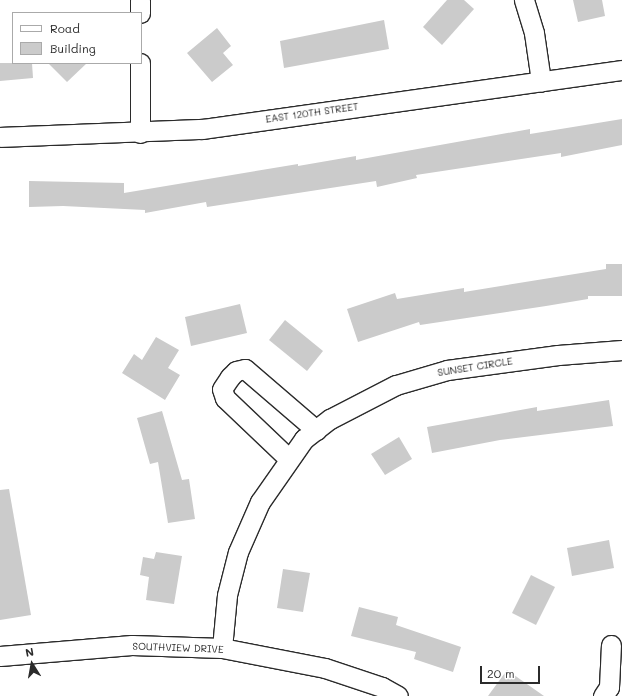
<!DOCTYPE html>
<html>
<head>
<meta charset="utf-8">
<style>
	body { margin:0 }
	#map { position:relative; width:622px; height:696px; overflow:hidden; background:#fff; font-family:Mali,sans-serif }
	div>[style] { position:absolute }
	.building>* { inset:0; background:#cbcbcb }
	.roads { filter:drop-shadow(1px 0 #2b2b2b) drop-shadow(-1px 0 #2b2b2b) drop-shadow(0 1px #2b2b2b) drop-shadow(0 -1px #2b2b2b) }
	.minor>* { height:19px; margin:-9.5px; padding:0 9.5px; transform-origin:9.5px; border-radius:9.5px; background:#fff }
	span { translate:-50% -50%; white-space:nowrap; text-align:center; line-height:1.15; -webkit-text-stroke:3px #fff; paint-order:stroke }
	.street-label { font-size:10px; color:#2b2b2b }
	.legend { position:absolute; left:12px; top:12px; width:130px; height:52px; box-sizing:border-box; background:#fff; border:1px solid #aaa; margin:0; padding:5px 7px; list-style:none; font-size:12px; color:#2b2b2b }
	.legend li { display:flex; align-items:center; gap:8px; height:20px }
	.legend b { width:20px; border:1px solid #aaa }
	.north { position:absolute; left:12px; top:644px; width:40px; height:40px; -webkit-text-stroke:3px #fff; paint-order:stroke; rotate:349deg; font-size:11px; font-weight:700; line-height:16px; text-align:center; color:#2b2b2b }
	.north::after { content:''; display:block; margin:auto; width:14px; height:18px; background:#2b2b2b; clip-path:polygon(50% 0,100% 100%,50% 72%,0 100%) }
	.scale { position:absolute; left:480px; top:666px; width:60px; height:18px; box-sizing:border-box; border:2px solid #2b2b2b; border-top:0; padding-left:5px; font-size:12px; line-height:14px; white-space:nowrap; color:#2b2b2b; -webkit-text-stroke:3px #fff; paint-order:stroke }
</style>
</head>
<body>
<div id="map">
	<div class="building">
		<i style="clip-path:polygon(447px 0,464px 0,474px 9px,442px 45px,423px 27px)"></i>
		<i style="clip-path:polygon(573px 0,602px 0,605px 16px,578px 22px)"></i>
		<i style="clip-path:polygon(384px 20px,389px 49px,284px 68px,280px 41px)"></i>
		<i style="clip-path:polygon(217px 28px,231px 46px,223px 53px,233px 65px,212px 82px,187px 53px)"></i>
		<i style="clip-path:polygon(0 63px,32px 63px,33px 78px,0 81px)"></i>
		<i style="clip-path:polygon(48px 63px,87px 63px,67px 82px)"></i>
		<i style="clip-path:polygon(622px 119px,622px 145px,561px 157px,561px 153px,416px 175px,417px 178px,377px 187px,376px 181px,207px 207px,206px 202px,145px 213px,145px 210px,63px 206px,29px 207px,29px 181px,124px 183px,124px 193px,298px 164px,298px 166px,356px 156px,356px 160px,530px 129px,530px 134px)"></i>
		<i style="clip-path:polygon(606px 264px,622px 264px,622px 296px,588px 296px,588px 299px,546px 306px,420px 325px,419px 322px,358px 342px,347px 309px,395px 293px,397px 299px,464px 288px,464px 292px,606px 269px)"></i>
		<i style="clip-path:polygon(240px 304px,247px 333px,191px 346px,185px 317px)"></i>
		<i style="clip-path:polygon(285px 320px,323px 351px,307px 371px,269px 340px)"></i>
		<i style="clip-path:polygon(156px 337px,179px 350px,168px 368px,180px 375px,165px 400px,122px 373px,134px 354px,142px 360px)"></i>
		<i style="clip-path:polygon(609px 400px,613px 426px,500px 440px,432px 453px,427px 427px,537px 407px,537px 411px)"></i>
		<i style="clip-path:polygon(162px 411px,182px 480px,189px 479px,195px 519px,168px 523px,158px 462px,150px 464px,137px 418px)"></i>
		<i style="clip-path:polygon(399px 437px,412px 459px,385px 475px,371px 454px)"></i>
		<i style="clip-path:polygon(9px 489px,31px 615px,0 620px,0 490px)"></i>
		<i style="clip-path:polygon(609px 540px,614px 568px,572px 576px,567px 548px)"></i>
		<i style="clip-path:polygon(156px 552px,182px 556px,174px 604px,146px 600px,149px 577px,140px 575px,143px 557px,154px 559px)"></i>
		<i style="clip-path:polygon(283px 569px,310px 573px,303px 612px,277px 608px)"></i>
		<i style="clip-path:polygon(531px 575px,555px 587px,536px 625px,512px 613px)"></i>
		<i style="clip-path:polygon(359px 607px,398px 617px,396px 625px,461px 647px,453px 672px,414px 659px,416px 652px,351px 636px)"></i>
		<i style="clip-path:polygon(507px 670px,544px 696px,488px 696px)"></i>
	</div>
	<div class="roads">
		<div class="minor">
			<i style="left:524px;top:0;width:34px;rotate:73deg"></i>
			<i style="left:534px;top:33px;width:49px;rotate:81.7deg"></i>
			<i style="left:140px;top:13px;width:13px;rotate:-90deg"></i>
			<i style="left:140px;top:133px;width:70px;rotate:-90deg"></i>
			<i style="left:0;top:137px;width:202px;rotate:-2.3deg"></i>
			<i style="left:202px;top:129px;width:424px;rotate:-8deg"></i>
			<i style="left:288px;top:458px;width:87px;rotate:-136.4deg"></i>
			<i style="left:225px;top:398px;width:9px;rotate:-108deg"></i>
			<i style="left:222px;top:389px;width:14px;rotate:-56deg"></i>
			<i style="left:230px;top:377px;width:8px;rotate:-45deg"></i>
			<i style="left:236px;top:371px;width:9px;rotate:-13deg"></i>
			<i style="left:245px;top:369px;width:94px;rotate:40.7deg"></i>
			<i style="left:222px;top:648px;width:53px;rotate:-84.6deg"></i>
			<i style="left:227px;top:595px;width:44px;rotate:-75.7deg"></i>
			<i style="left:238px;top:552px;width:55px;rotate:-66.3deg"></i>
			<i style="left:260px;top:502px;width:77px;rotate:-55.1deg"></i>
			<i style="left:304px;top:439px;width:33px;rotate:-38deg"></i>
			<i style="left:330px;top:419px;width:74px;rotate:-27.3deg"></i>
			<i style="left:396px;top:385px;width:53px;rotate:-16.4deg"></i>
			<i style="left:447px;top:370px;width:112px;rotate:-7.7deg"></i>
			<i style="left:558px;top:355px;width:64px;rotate:-4.5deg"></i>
			<i style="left:0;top:656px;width:132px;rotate:-4.8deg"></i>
			<i style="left:132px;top:645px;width:90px;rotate:1.9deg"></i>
			<i style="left:222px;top:648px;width:105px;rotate:11deg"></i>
			<i style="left:325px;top:668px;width:60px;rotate:18.4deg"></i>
			<i style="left:382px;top:687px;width:18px;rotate:29deg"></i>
			<i style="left:603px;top:696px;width:11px;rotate:-56deg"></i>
			<i style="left:609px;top:687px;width:42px;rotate:-87.3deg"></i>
		</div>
	</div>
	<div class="street-label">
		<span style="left:312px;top:113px;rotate:-8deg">EAST 120TH STREET</span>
		<span style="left:475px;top:367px;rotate:-9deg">SUNSET CIRCLE</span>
		<span style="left:178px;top:648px;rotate:2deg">SOUTHVIEW DRIVE</span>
	</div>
	<ul class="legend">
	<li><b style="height:5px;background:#fff"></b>Road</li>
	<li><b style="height:11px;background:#cbcbcb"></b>Building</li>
	</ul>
	<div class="north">N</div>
	<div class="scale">20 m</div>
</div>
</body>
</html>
